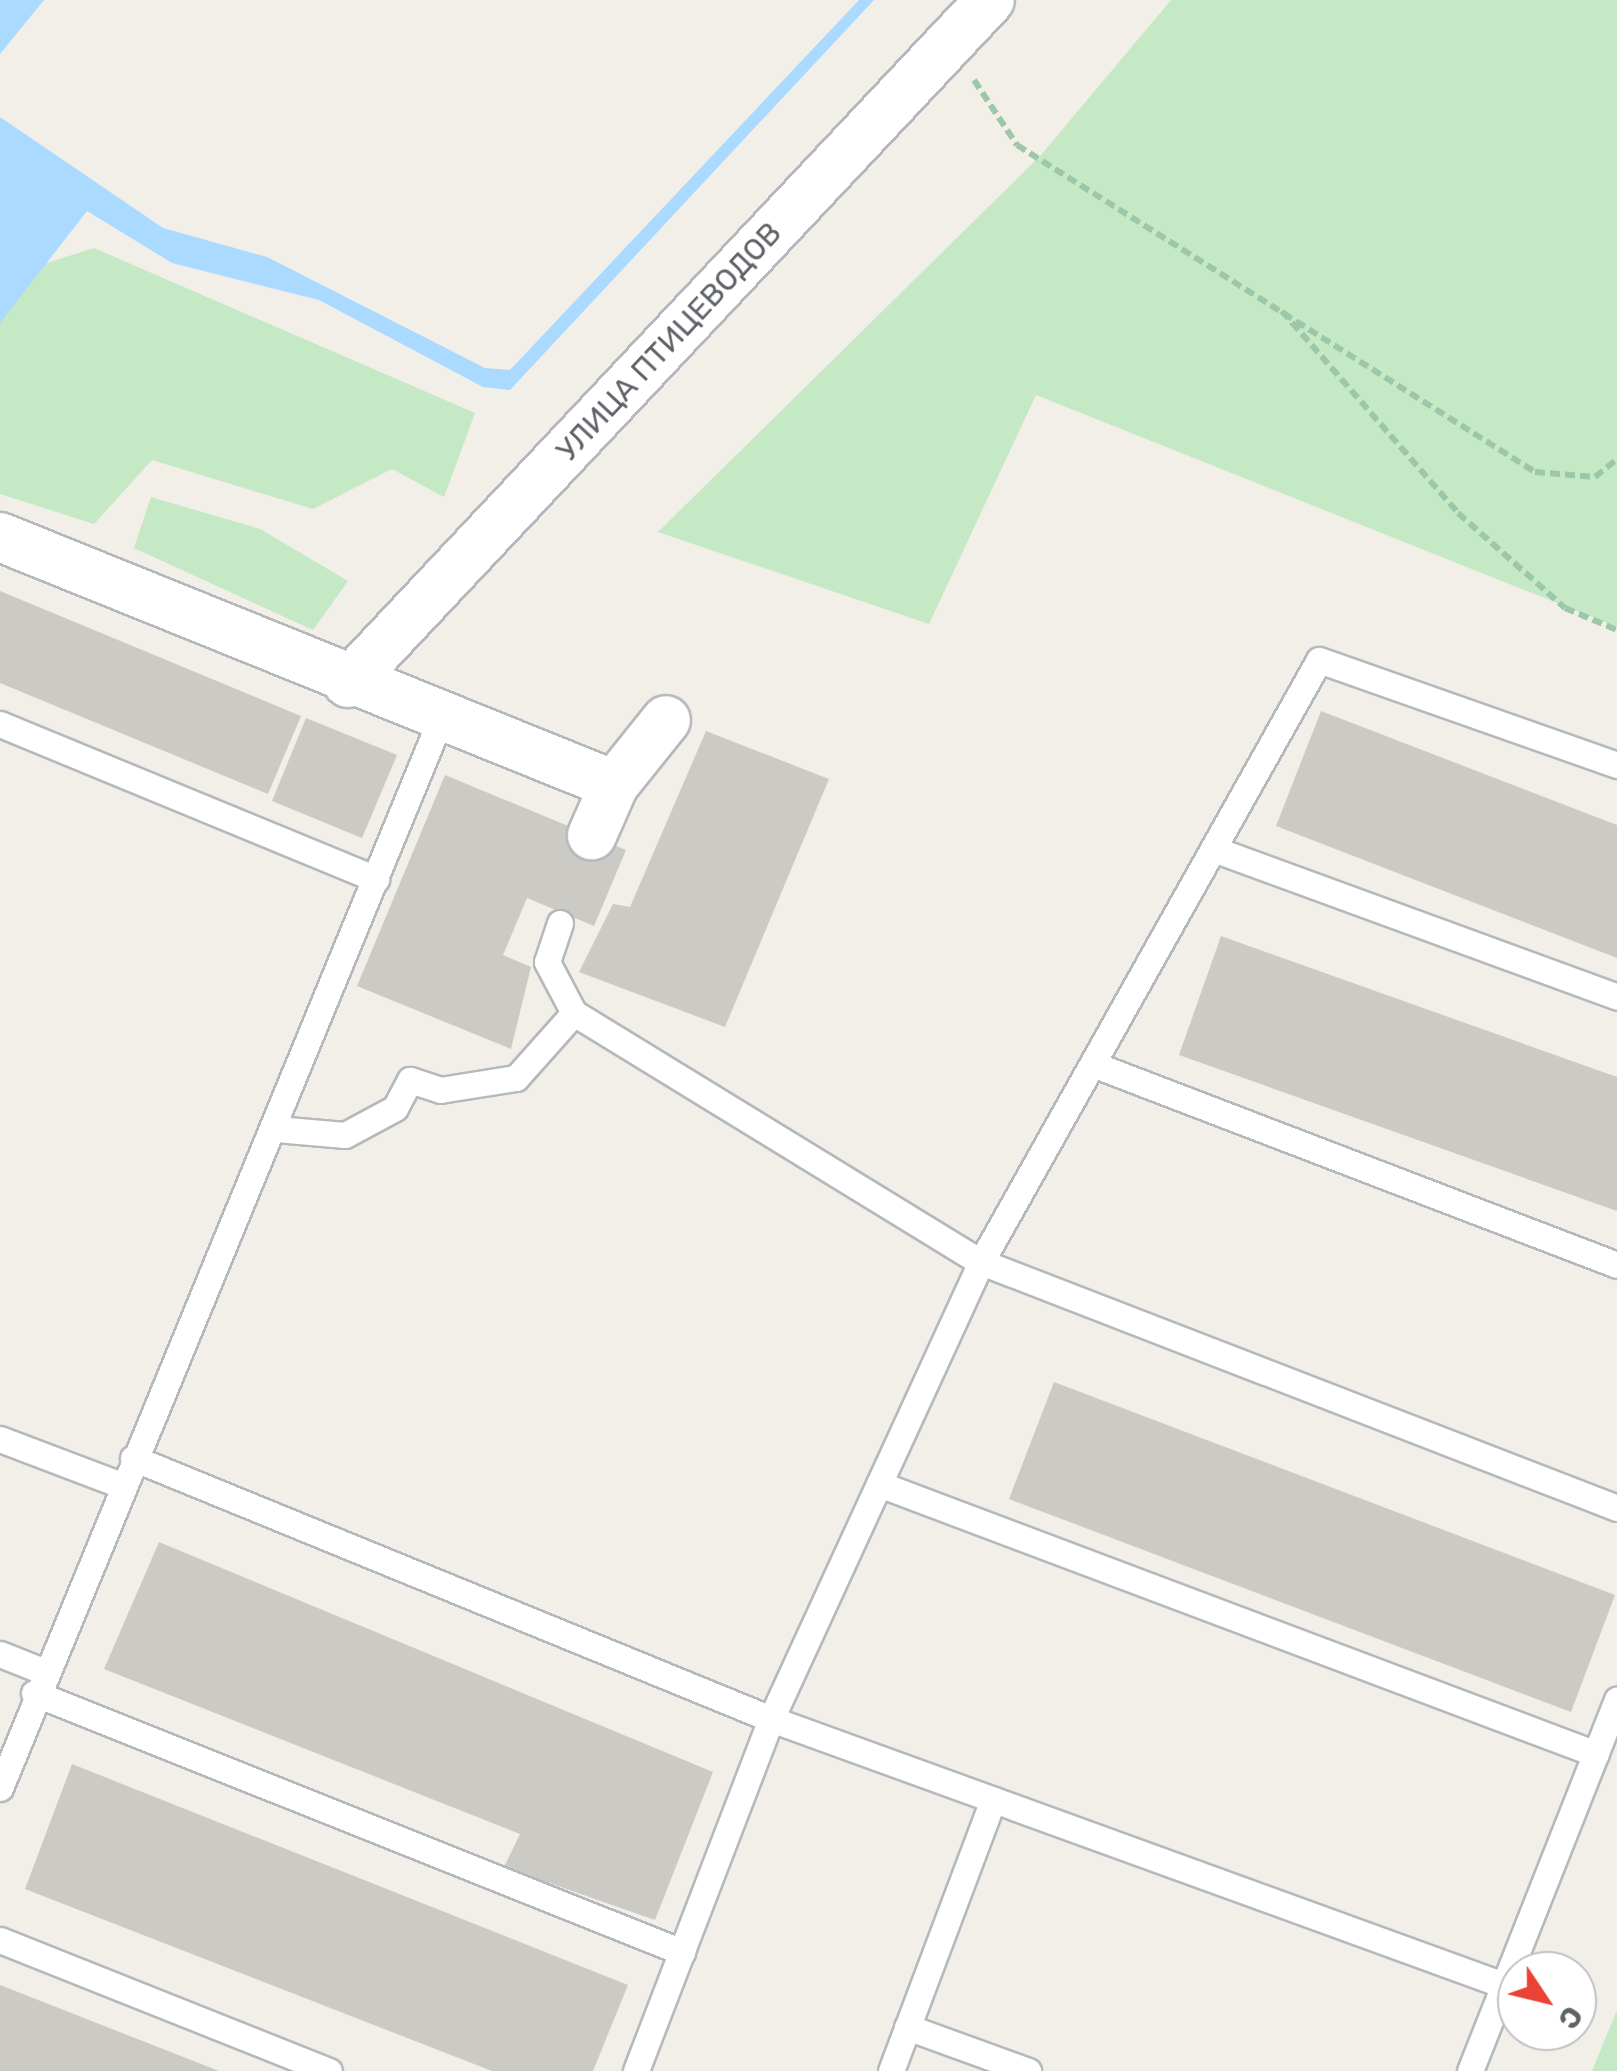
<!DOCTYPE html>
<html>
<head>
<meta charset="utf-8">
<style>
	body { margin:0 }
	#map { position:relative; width:1617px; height:2071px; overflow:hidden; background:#f1efe8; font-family:Rubik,sans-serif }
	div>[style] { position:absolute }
	.green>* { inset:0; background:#c5e8c5 }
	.water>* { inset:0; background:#aadaff }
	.building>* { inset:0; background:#cccac5 }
	.path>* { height:6px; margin-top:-3px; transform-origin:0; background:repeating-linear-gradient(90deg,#9cc7a9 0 10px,transparent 0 15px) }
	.roads { filter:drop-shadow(2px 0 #b5b8bc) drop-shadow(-2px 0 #b5b8bc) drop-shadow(0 2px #b5b8bc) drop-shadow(0 -2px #b5b8bc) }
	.lane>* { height:25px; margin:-12.5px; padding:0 12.5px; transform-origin:12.5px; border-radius:12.5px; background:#fff }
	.street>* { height:48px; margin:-24px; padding:0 24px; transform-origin:24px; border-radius:24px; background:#fff }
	span { translate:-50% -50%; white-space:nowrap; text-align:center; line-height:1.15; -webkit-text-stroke:10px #fff; paint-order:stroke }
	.street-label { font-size:30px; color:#5f6368 }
	.north { position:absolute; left:1497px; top:1951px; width:100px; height:100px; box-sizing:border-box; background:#fff; border:2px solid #bfc1c3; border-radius:50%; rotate:125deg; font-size:28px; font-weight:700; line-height:40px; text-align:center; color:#5f6368 }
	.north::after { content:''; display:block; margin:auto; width:35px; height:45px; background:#ea4335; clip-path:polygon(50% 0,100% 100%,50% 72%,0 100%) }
</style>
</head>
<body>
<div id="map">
	<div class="green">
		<i style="clip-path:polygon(1171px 0,1617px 0,1617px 627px,1036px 395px,929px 624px,658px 532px,1041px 155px)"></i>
		<i style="clip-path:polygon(94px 248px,475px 413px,444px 497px,392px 469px,313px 509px,152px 460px,94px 524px,0 494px,0 278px)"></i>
		<i style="clip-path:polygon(151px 497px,260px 529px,348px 581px,313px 630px,134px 548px)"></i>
		<i style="clip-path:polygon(1617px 2010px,1617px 2071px,1592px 2071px)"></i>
	</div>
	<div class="water">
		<i style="clip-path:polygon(0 0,44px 0,0 54px)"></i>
		<i style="clip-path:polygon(859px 0,874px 0,510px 390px,483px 387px,319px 300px,172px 263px,87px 211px,0 323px,0 117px,163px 228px,267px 257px,485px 368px,510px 370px)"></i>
	</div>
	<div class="building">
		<i style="clip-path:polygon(0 591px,301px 716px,268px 794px,0 683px)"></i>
		<i style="clip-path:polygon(1321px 711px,1617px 825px,1617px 958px,1276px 826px)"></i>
		<i style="clip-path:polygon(306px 718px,397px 755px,362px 838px,272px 801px)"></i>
		<i style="clip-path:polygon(706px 731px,829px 779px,725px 1027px,579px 972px,613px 904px,630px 907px)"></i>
		<i style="clip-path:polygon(445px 775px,626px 850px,594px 926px,527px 898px,503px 955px,531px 967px,511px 1049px,357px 986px)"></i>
		<i style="clip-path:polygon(1221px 936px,1617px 1077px,1617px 1211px,1179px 1055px)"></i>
		<i style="clip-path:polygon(1054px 1382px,1615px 1595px,1571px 1712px,1009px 1499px)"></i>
		<i style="clip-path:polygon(159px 1542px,713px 1772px,655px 1920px,504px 1867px,520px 1834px,104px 1669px)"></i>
		<i style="clip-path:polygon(72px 1764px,628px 1985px,593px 2071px,492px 2071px,25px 1889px)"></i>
		<i style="clip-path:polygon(0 1985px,219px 2071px,0 2071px)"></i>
	</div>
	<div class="path">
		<i style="left:974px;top:80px;width:78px;rotate:56.5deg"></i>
		<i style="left:1017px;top:145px;width:613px;rotate:32.26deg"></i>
		<i style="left:1535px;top:472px;width:60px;rotate:4.8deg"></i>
		<i style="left:1595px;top:477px;width:28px;rotate:-39deg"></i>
		<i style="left:1282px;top:311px;width:268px;rotate:48.9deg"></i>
		<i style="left:1458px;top:513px;width:143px;rotate:41.6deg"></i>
		<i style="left:1565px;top:608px;width:56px;rotate:22.9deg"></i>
	</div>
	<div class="roads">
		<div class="lane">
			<i style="left:0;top:724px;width:407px;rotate:22.4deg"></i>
			<i style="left:1219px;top:851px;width:424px;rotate:20.1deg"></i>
			<i style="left:560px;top:923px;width:41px;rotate:108.4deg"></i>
			<i style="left:547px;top:962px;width:58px;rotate:62.1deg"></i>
			<i style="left:1095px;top:1065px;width:559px;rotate:20.96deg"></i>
			<i style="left:276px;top:1129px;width:69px;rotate:5deg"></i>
			<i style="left:345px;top:1135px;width:57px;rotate:-28.4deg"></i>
			<i style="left:395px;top:1108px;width:32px;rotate:-62deg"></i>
			<i style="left:410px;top:1080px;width:32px;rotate:18deg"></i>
			<i style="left:440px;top:1090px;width:77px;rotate:-9deg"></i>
			<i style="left:516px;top:1078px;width:87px;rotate:-48.3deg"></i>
			<i style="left:574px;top:1013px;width:477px;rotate:31.5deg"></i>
			<i style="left:981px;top:1262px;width:690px;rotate:-60.69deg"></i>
			<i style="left:1319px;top:660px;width:316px;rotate:19.4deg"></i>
			<i style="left:0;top:1439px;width:129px;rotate:20.8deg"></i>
			<i style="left:133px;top:1458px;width:689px;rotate:22.25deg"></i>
			<i style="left:771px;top:1719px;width:377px;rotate:111deg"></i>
			<i style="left:879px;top:1484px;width:766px;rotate:20.63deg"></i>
			<i style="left:1617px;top:1508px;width:682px;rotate:-158.85deg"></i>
			<i style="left:981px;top:1262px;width:503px;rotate:114.68deg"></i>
			<i style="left:771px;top:1719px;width:780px;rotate:19.95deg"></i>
			<i style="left:1504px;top:1985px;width:307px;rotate:-68.4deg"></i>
			<i style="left:0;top:1654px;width:46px;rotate:21.6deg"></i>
			<i style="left:34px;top:1693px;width:698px;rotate:21.79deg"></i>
			<i style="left:0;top:1788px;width:1157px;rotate:-67.6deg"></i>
			<i style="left:0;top:1940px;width:354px;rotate:21.7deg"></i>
			<i style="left:907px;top:2027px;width:129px;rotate:20deg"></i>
			<i style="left:891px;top:2071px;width:290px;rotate:-69.4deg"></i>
			<i style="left:1470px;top:2071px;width:92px;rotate:-68.4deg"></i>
		</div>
		<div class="street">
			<i style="left:0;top:537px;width:662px;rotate:21.99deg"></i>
			<i style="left:614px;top:785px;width:55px;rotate:113.7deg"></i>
			<i style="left:348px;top:683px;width:937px;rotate:-46.77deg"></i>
			<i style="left:614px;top:785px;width:83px;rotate:-51.3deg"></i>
		</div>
	</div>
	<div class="street-label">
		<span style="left:669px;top:342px;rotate:-47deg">УЛИЦА ПТИЦЕВОДОВ</span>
	</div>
	<div class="north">С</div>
</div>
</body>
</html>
